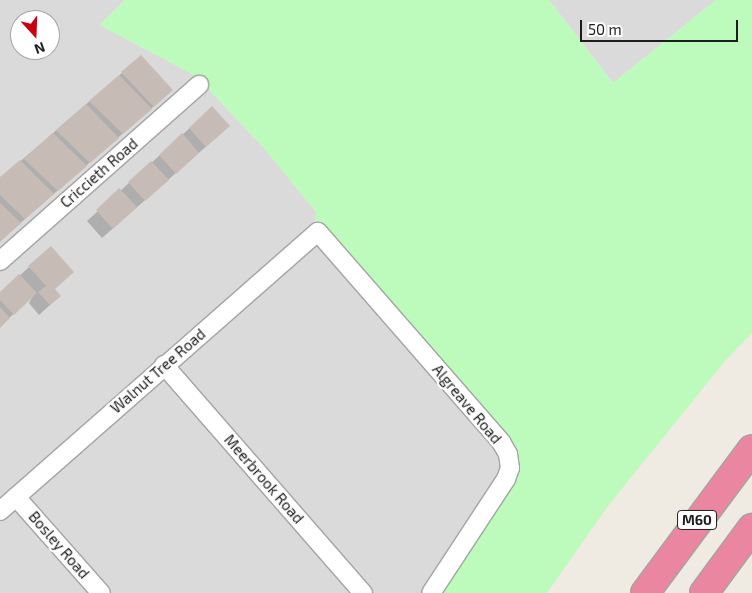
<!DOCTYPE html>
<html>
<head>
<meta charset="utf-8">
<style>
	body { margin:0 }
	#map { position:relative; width:752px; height:593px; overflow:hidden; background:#efeae2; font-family:"Exo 2",sans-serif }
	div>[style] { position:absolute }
	.residential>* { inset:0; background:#dbdada }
	.park>* { inset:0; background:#bdfbbd }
	.shadow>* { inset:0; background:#0003 }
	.building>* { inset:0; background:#c7bbb5 }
	.roads { filter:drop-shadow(1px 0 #a4a4a4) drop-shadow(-1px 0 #a4a4a4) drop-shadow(0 1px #a4a4a4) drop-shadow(0 -1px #a4a4a4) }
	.street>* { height:18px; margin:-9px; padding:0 9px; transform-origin:9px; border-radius:9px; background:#fff }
	.highway>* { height:28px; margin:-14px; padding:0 14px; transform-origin:14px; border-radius:14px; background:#ea869f }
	span { translate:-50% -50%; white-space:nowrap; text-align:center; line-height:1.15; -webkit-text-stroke:4.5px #fff; paint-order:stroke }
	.shield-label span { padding:1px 4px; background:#fff; border:1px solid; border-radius:4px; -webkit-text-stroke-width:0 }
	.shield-label { font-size:14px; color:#1d1d1d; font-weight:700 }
	.street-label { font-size:15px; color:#1d1d1d }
	.north { position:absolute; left:10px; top:10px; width:50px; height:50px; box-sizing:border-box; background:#fff; border:1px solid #a5a5a5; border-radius:50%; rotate:160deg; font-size:14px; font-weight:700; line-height:20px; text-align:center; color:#1d1d1d }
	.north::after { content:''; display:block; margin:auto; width:18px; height:22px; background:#ca000e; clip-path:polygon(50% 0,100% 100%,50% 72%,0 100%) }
	.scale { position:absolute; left:580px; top:20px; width:158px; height:22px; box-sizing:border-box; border:2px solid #1d1d1d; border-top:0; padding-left:6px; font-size:15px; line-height:18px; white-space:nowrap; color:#1d1d1d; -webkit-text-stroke:4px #fff; paint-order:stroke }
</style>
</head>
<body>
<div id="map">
	<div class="residential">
		<i style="clip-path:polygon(evenodd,0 0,125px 0,100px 25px,196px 76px,265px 149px,316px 212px,315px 234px,516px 456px,439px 593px,0 593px,0 0,20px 20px,50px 20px,50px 50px,20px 50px,20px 20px)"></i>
		<i style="clip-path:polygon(549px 0,716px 0,613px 83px)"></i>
	</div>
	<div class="park">
		<i style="clip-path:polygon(125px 0,549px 0,613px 83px,716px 0,752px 0,752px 333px,725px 361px,608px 506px,547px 593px,439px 593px,516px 455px,315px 229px,316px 212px,265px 149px,196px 76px,100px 25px)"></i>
	</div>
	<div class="shadow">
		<i style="clip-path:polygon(122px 73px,161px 100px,0 241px,0 179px)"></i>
		<i style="clip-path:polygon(212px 108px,218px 136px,102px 238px,87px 221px)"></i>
		<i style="clip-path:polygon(29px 267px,60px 296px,39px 315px,29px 303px,34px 294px,0 327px,0 294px)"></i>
	</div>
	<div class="building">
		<i style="clip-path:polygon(141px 55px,173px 90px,154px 107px,121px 72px)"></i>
		<i style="clip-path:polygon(119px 75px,152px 109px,123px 134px,89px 101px)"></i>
		<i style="clip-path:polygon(86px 104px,119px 138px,90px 163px,56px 130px)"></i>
		<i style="clip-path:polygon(212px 106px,230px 126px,206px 147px,189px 128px)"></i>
		<i style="clip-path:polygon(53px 133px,87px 166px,58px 191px,24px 159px)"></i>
		<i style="clip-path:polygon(182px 133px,199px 153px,176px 174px,159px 155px)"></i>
		<i style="clip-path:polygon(20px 160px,54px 194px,25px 219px,0 195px,0 177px)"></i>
		<i style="clip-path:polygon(151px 161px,169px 180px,145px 201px,128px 182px)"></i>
		<i style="clip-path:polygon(119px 188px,137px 207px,113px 229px,96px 210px)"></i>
		<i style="clip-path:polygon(0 203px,21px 223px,0 242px)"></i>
		<i style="clip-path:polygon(51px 246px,74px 272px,55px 289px,61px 296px,50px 305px,38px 292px,46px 286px,28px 266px)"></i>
		<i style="clip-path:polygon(19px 274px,37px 293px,14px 315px,0 300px,0 292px)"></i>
		<i style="clip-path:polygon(0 307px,10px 318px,0 328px)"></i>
	</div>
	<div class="roads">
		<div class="street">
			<i style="left:0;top:261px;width:266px;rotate:-41.5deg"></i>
			<i style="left:164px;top:365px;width:303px;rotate:48.9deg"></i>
			<i style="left:16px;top:497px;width:128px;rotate:48.5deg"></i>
			<i style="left:0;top:511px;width:423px;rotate:-41.3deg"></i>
			<i style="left:318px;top:232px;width:279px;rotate:48.9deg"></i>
			<i style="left:501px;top:442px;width:14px;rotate:60deg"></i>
			<i style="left:508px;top:454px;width:14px;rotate:82deg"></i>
			<i style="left:510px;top:468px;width:12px;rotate:110deg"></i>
			<i style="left:506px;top:479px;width:136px;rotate:123.3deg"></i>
		</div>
		<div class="highway">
			<i style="left:645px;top:593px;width:179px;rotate:-53.4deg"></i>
			<i style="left:704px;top:593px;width:81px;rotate:-53.6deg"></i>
		</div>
	</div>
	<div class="shield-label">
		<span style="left:697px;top:520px">M60</span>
	</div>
	<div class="street-label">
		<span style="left:99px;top:173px;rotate:-41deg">Criccieth Road</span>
		<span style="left:158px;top:371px;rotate:-41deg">Walnut Tree Road</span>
		<span style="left:467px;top:404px;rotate:50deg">Algreave Road</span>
		<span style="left:264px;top:479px;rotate:49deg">Meerbrook Road</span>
		<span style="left:59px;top:545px;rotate:49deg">Bosley Road</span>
	</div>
	<div class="north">N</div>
	<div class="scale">50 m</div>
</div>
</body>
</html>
